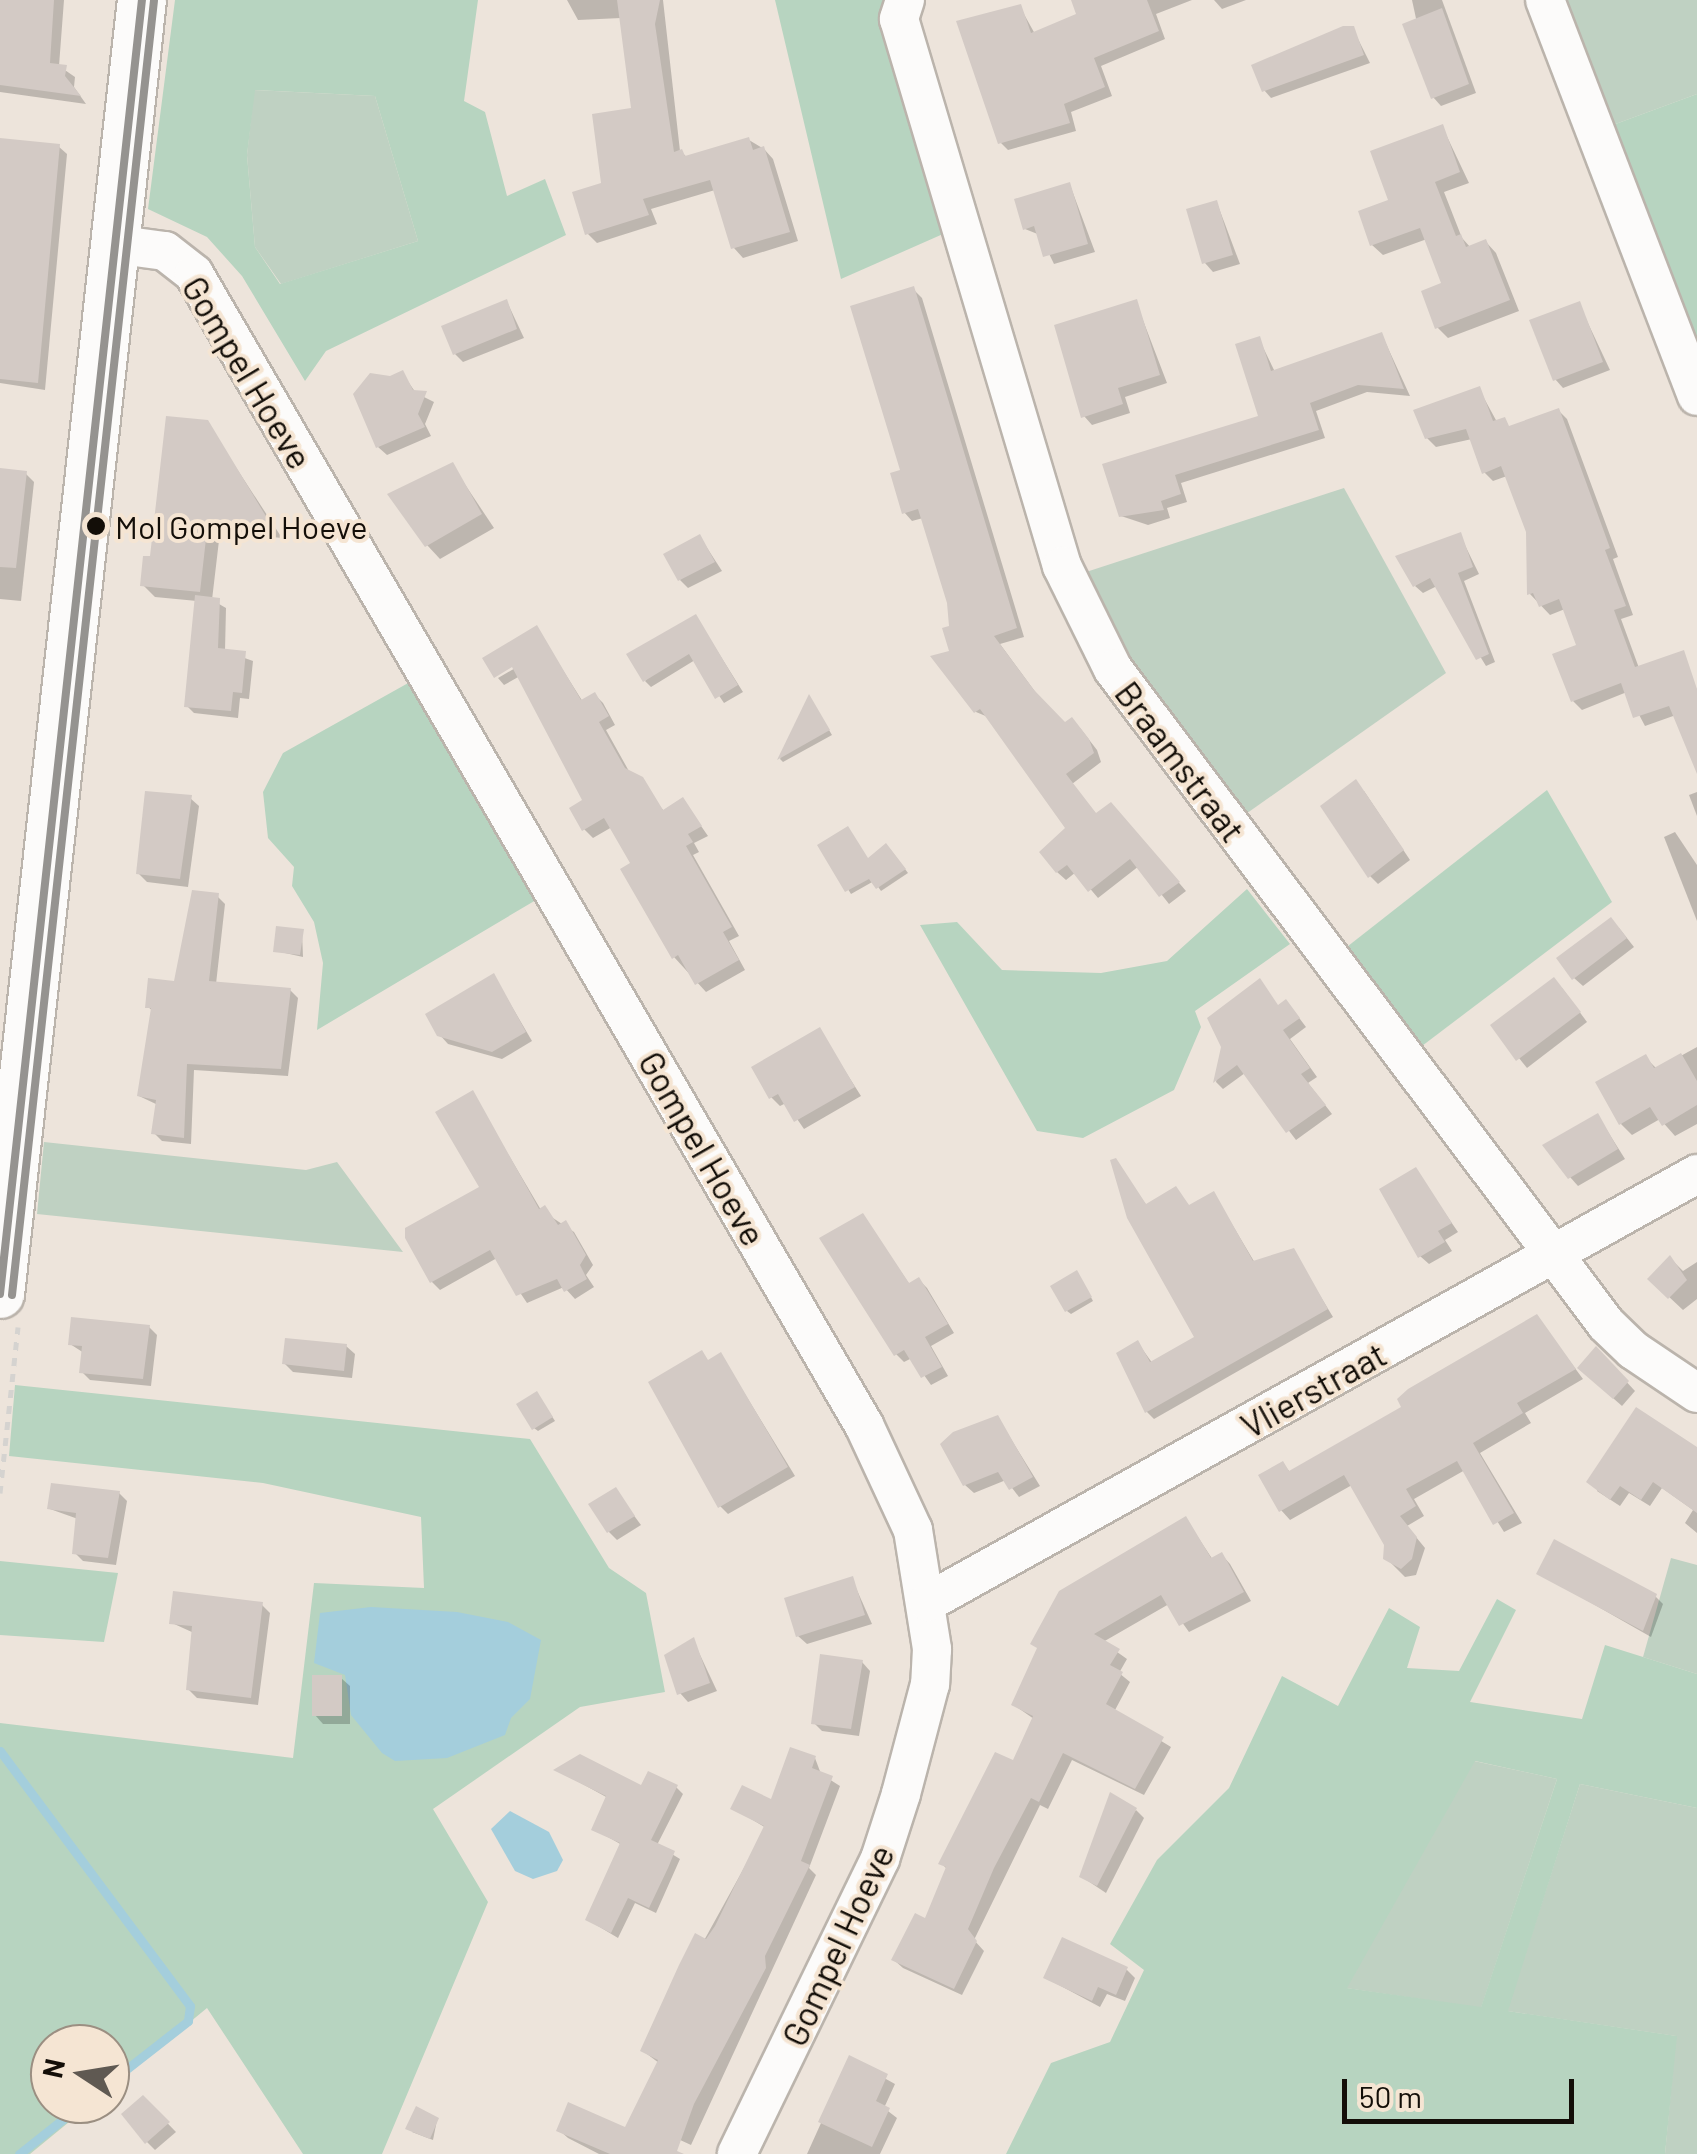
<!DOCTYPE html>
<html>
<head>
<meta charset="utf-8">
<style>
	body { margin:0 }
	#map { position:relative; width:1697px; height:2154px; overflow:hidden; background:#ede4db; font-family:Barlow,sans-serif }
	div>[style] { position:absolute }
	.green>* { inset:0; background:#bfd1c2 }
	.forest>* { inset:0; background:#b7d4c0 }
	.water>* { inset:0; background:#a4cedc }
	.shadow>* { inset:0; background:#0003 }
	.stream>* { height:9px; margin:-4.5px; padding:0 4.5px; transform-origin:4.5px; border-radius:4.5px; background:#a4cedc }
	.building>* { inset:0; background:#d3cac5 }
	.path>* { height:5px; margin-top:-2.5px; transform-origin:0; background:repeating-linear-gradient(90deg,#d5d3d0 0 8px,transparent 0 16px) }
	.roads { filter:drop-shadow(2px 0 #bbb4ac) drop-shadow(-2px 0 #bbb4ac) drop-shadow(0 2px #bbb4ac) drop-shadow(0 -2px #bbb4ac) }
	.minor>* { height:38px; margin:-19px; padding:0 19px; transform-origin:19px; border-radius:19px; background:#fcfbfa }
	.tertiary>* { height:48px; margin:-24px; padding:0 24px; transform-origin:24px; border-radius:24px; background:#fcfbfa }
	.bus-1>* { height:8px; margin:-4px; padding:0 4px; transform-origin:4px; border-radius:4px; background:#959390 }
	.bus-2>* { height:8px; margin:-4px; padding:0 4px; transform-origin:4px; border-radius:4px; background:#959390 }
	.dots>* { width:28px; height:28px; translate:-50% -50%; box-sizing:border-box; border:5px solid #f5e5d3; border-radius:50% }
	span { translate:-50% -50%; white-space:nowrap; text-align:center; line-height:1.15; -webkit-text-stroke:8px #f5e5d3; paint-order:stroke }
	.bus-label { font-size:32px; color:#130e08 }
	.left { translate:0 -50%; text-align:left }
	.street-label { font-size:35px; color:#130e08 }
	.north { position:absolute; left:30px; top:2024px; width:100px; height:100px; box-sizing:border-box; background:#f5e5d3; border:2px solid #9b8f82; border-radius:50%; rotate:282deg; font-size:28px; font-weight:700; line-height:40px; text-align:center; color:#130e08 }
	.north::after { content:''; display:block; margin:auto; width:35px; height:45px; background:#5f5952; clip-path:polygon(50% 0,100% 100%,50% 72%,0 100%) }
	.scale { position:absolute; left:1342px; top:2079px; width:232px; height:45px; box-sizing:border-box; border:5px solid #130e08; border-top:0; padding-left:12px; font-size:30px; line-height:35px; white-space:nowrap; color:#130e08; -webkit-text-stroke:8px #f5e5d3; paint-order:stroke }
</style>
</head>
<body>
<div id="map">
	<div class="green">
		<i style="clip-path:polygon(1564px 0,1697px 0,1697px 94px,1610px 126px)"></i>
		<i style="clip-path:polygon(254px 90px,375px 96px,418px 241px,281px 284px,255px 247px,247px 155px)"></i>
		<i style="clip-path:polygon(1344px 488px,1446px 673px,1243px 816px,1130px 673px,1083px 573px)"></i>
		<i style="clip-path:polygon(44px 1142px,306px 1170px,337px 1162px,403px 1252px,37px 1214px)"></i>
		<i style="clip-path:polygon(1671px 1558px,1697px 1565px,1697px 1674px,1643px 1657px)"></i>
		<i style="clip-path:polygon(1474px 1761px,1557px 1779px,1481px 2008px,1346px 1988px)"></i>
		<i style="clip-path:polygon(1580px 1784px,1697px 1808px,1697px 2154px,1665px 2154px,1676px 2036px,1507px 2011px)"></i>
	</div>
	<div class="forest">
		<i style="clip-path:polygon(evenodd,175px 0,478px 0,464px 101px,485px 112px,507px 196px,545px 179px,566px 235px,326px 351px,305px 381px,242px 276px,207px 237px,148px 209px,175px 0,255px 90px,375px 96px,418px 241px,280px 284px,255px 247px,247px 155px,255px 90px)"></i>
		<i style="clip-path:polygon(775px 0,883px 0,880px 24px,943px 234px,841px 279px)"></i>
		<i style="clip-path:polygon(1697px 94px,1697px 360px,1610px 126px)"></i>
		<i style="clip-path:polygon(410px 682px,536px 900px,317px 1030px,323px 963px,314px 922px,292px 886px,294px 867px,268px 838px,263px 792px,283px 753px)"></i>
		<i style="clip-path:polygon(1547px 790px,1612px 902px,1418px 1049px,1343px 950px)"></i>
		<i style="clip-path:polygon(1247px 889px,1290px 944px,1195px 1011px,1201px 1027px,1174px 1090px,1083px 1138px,1037px 1131px,920px 925px,957px 922px,1002px 970px,1101px 973px,1167px 961px)"></i>
		<i style="clip-path:polygon(15px 1385px,530px 1439px,609px 1568px,646px 1593px,665px 1692px,580px 1707px,433px 1809px,488px 1902px,382px 2154px,303px 2154px,207px 2008px,110px 2088px,110px 2044px,50px 2044px,50px 2104px,91px 2104px,30px 2154px,0 2154px,0 1723px,293px 1758px,314px 1583px,424px 1588px,421px 1517px,263px 1483px,9px 1456px)"></i>
		<i style="clip-path:polygon(0 1561px,118px 1573px,104px 1642px,0 1635px)"></i>
		<i style="clip-path:polygon(evenodd,1497px 1599px,1516px 1610px,1470px 1702px,1582px 1719px,1605px 1645px,1697px 1674px,1697px 1808px,1580px 1784px,1508px 2011px,1677px 2036px,1665px 2154px,1006px 2154px,1051px 2063px,1110px 2042px,1144px 1970px,1110px 1944px,1157px 1860px,1229px 1788px,1282px 1676px,1338px 1706px,1389px 1608px,1420px 1627px,1407px 1668px,1459px 1671px,1497px 1599px,1475px 1761px,1557px 1779px,1481px 2007px,1347px 1988px,1475px 1761px)"></i>
	</div>
	<div class="water">
		<i style="clip-path:polygon(371px 1607px,457px 1612px,508px 1622px,541px 1640px,530px 1699px,511px 1718px,505px 1735px,447px 1758px,395px 1761px,382px 1753px,351px 1715px,345px 1675px,314px 1663px,320px 1613px)"></i>
		<i style="clip-path:polygon(510px 1811px,549px 1832px,563px 1860px,557px 1871px,533px 1879px,515px 1871px,491px 1829px)"></i>
	</div>
	<div class="shadow">
		<i style="clip-path:polygon(0 0,64px 0,59px 66px,75px 77px,74px 87px,86px 104px,0 92px)"></i>
		<i style="clip-path:polygon(567px 0,663px 0,680px 151px,688px 158px,749px 140px,764px 149px,773px 159px,798px 241px,743px 258px,734px 248px,715px 190px,651px 209px,657px 224px,597px 243px,587px 233px,633px 110px,621px 18px,578px 20px)"></i>
		<i style="clip-path:polygon(1074px 0,1192px 0,1156px 14px,1165px 39px,1101px 66px,1112px 96px,1071px 112px,1076px 131px,1008px 150px,1000px 142px,1020px 7px,1035px 34px,1080px 15px)"></i>
		<i style="clip-path:polygon(1214px 0,1246px 0,1222px 9px)"></i>
		<i style="clip-path:polygon(1412px 0,1442px 0,1476px 93px,1441px 106px,1433px 97px)"></i>
		<i style="clip-path:polygon(1353px 29px,1370px 63px,1271px 98px,1264px 90px)"></i>
		<i style="clip-path:polygon(1442px 126px,1469px 183px,1444px 192px,1462px 238px,1471px 248px,1486px 242px,1496px 253px,1519px 311px,1448px 338px,1437px 327px,1444px 285px,1427px 239px,1383px 255px,1372px 245px,1391px 201px)"></i>
		<i style="clip-path:polygon(58px 146px,67px 154px,45px 390px,0 383px,0 302px)"></i>
		<i style="clip-path:polygon(1070px 185px,1095px 252px,1054px 264px,1040px 235px,1025px 229px)"></i>
		<i style="clip-path:polygon(1217px 203px,1240px 264px,1213px 272px,1205px 263px)"></i>
		<i style="clip-path:polygon(913px 289px,922px 298px,1024px 637px,1000px 644px,1042px 701px,1065px 725px,1080px 728px,1097px 750px,1101px 762px,1072px 784px,1097px 815px,1119px 813px,1186px 891px,1169px 904px,1139px 866px,1098px 898px,1076px 872px,1066px 880px,1057px 872px,1069px 829px,988px 717px,976px 712px,952px 653px,949px 603px,923px 518px,912px 521px,904px 512px)"></i>
		<i style="clip-path:polygon(507px 302px,524px 338px,463px 362px,455px 354px)"></i>
		<i style="clip-path:polygon(1136px 302px,1167px 383px,1125px 397px,1130px 413px,1092px 425px,1084px 416px)"></i>
		<i style="clip-path:polygon(1579px 304px,1610px 370px,1563px 388px,1555px 379px)"></i>
		<i style="clip-path:polygon(1382px 335px,1410px 396px,1367px 392px,1316px 411px,1325px 438px,1181px 483px,1187px 502px,1167px 508px,1170px 518px,1148px 525px,1121px 516px,1105px 466px,1261px 417px,1259px 339px,1275px 372px)"></i>
		<i style="clip-path:polygon(402px 373px,416px 393px,434px 402px,425px 424px,431px 436px,387px 455px,378px 447px,390px 379px)"></i>
		<i style="clip-path:polygon(1479px 389px,1497px 422px,1513px 428px,1558px 410px,1567px 419px,1618px 557px,1613px 559px,1633px 615px,1621px 619px,1639px 668px,1697px 689px,1697px 765px,1676px 715px,1645px 726px,1627px 692px,1582px 710px,1573px 701px,1579px 646px,1565px 609px,1550px 615px,1530px 594px,1528px 532px,1507px 476px,1493px 481px,1484px 472px,1472px 439px,1436px 447px,1427px 438px)"></i>
		<i style="clip-path:polygon(207px 423px,282px 538px,220px 532px,212px 600px,226px 608px,225px 651px,253px 661px,249px 699px,240px 698px,238px 718px,194px 713px,187px 706px,197px 601px,155px 597px,143px 585px)"></i>
		<i style="clip-path:polygon(452px 465px,494px 528px,440px 559px,427px 545px)"></i>
		<i style="clip-path:polygon(0 471px,26px 474px,34px 482px,21px 601px,0 599px)"></i>
		<i style="clip-path:polygon(1460px 535px,1479px 574px,1464px 581px,1495px 662px,1486px 666px,1437px 586px,1423px 593px,1415px 586px)"></i>
		<i style="clip-path:polygon(700px 537px,722px 571px,688px 588px,680px 580px)"></i>
		<i style="clip-path:polygon(696px 617px,743px 692px,724px 703px,695px 660px,651px 687px,645px 681px)"></i>
		<i style="clip-path:polygon(537px 629px,583px 702px,595px 695px,603px 703px,615px 725px,606px 730px,630px 773px,665px 812px,683px 800px,708px 836px,694px 843px,699px 852px,693px 855px,739px 936px,729px 941px,745px 970px,706px 992px,674px 957px,624px 870px,633px 864px,612px 827px,593px 838px,584px 829px,585px 801px,520px 676px,504px 685px,498px 678px,524px 663px)"></i>
		<i style="clip-path:polygon(810px 698px,832px 735px,783px 762px,780px 759px)"></i>
		<i style="clip-path:polygon(1364px 791px,1410px 860px,1378px 884px,1370px 876px)"></i>
		<i style="clip-path:polygon(1697px 792px,1697px 816px,1689px 795px)"></i>
		<i style="clip-path:polygon(190px 798px,199px 806px,188px 887px,147px 882px,138px 873px)"></i>
		<i style="clip-path:polygon(1675px 832px,1697px 865px,1697px 921px,1664px 837px)"></i>
		<i style="clip-path:polygon(821px 846px,868px 860px,890px 849px,908px 873px,881px 891px,874px 881px,851px 894px)"></i>
		<i style="clip-path:polygon(217px 896px,225px 904px,216px 984px,290px 990px,298px 998px,288px 1076px,194px 1070px,191px 1144px,162px 1141px,154px 1133px,158px 1105px,139px 1096px,153px 1011px,148px 1007px,176px 983px)"></i>
		<i style="clip-path:polygon(1619px 928px,1634px 947px,1583px 986px,1574px 978px)"></i>
		<i style="clip-path:polygon(302px 932px,303px 957px,276px 951px)"></i>
		<i style="clip-path:polygon(494px 976px,532px 1041px,502px 1059px,448px 1044px,439px 1034px)"></i>
		<i style="clip-path:polygon(1562px 988px,1587px 1022px,1527px 1068px,1493px 1026px)"></i>
		<i style="clip-path:polygon(1279px 1007px,1294px 1011px,1306px 1027px,1290px 1039px,1317px 1077px,1308px 1083px,1332px 1114px,1296px 1140px,1245px 1073px,1223px 1089px,1216px 1082px,1223px 1047px)"></i>
		<i style="clip-path:polygon(819px 1030px,861px 1096px,804px 1129px,786px 1103px,780px 1106px,771px 1097px)"></i>
		<i style="clip-path:polygon(1697px 1047px,1697px 1124px,1675px 1136px,1660px 1119px,1632px 1135px,1621px 1124px,1645px 1057px,1657px 1069px)"></i>
		<i style="clip-path:polygon(472px 1093px,541px 1210px,574px 1232px,593px 1265px,586px 1275px,594px 1287px,575px 1299px,564px 1287px,527px 1303px,497px 1258px,440px 1290px,432px 1282px,408px 1229px,483px 1188px)"></i>
		<i style="clip-path:polygon(1598px 1116px,1625px 1159px,1578px 1186px,1570px 1177px)"></i>
		<i style="clip-path:polygon(1115px 1161px,1147px 1206px,1176px 1189px,1190px 1207px,1214px 1194px,1255px 1263px,1293px 1251px,1333px 1317px,1154px 1419px,1147px 1412px,1138px 1343px,1153px 1364px,1198px 1338px)"></i>
		<i style="clip-path:polygon(1416px 1171px,1458px 1232px,1445px 1240px,1452px 1251px,1429px 1264px,1420px 1256px)"></i>
		<i style="clip-path:polygon(863px 1216px,910px 1285px,919px 1280px,927px 1288px,954px 1333px,931px 1346px,948px 1376px,931px 1385px,912px 1358px,904px 1362px,896px 1354px)"></i>
		<i style="clip-path:polygon(1670px 1258px,1683px 1271px,1697px 1262px,1697px 1299px,1683px 1310px,1650px 1279px)"></i>
		<i style="clip-path:polygon(1080px 1277px,1093px 1301px,1071px 1314px,1067px 1311px)"></i>
		<i style="clip-path:polygon(1537px 1317px,1583px 1379px,1525px 1413px,1531px 1423px,1480px 1453px,1522px 1523px,1504px 1532px,1465px 1470px,1414px 1499px,1424px 1516px,1407px 1526px,1425px 1548px,1416px 1575px,1405px 1577px,1386px 1558px,1386px 1545px,1352px 1485px,1290px 1520px,1281px 1510px,1283px 1464px,1291px 1473px,1405px 1408px)"></i>
		<i style="clip-path:polygon(149px 1327px,157px 1335px,151px 1386px,90px 1380px,82px 1372px,84px 1353px,70px 1344px)"></i>
		<i style="clip-path:polygon(346px 1346px,355px 1354px,352px 1378px,293px 1372px,284px 1363px)"></i>
		<i style="clip-path:polygon(1596px 1349px,1635px 1391px,1622px 1406px,1588px 1376px)"></i>
		<i style="clip-path:polygon(721px 1355px,795px 1476px,728px 1514px,720px 1506px,710px 1362px)"></i>
		<i style="clip-path:polygon(540px 1398px,555px 1421px,538px 1431px,534px 1428px)"></i>
		<i style="clip-path:polygon(1637px 1410px,1697px 1477px,1697px 1533px,1685px 1523px,1693px 1510px,1662px 1488px,1650px 1506px,1629px 1493px,1620px 1506px,1597px 1491px)"></i>
		<i style="clip-path:polygon(998px 1418px,1040px 1486px,1019px 1497px,1006px 1480px,974px 1493px,965px 1485px)"></i>
		<i style="clip-path:polygon(615px 1490px,641px 1525px,617px 1540px,609px 1532px)"></i>
		<i style="clip-path:polygon(119px 1493px,127px 1501px,116px 1565px,83px 1561px,75px 1553px,78px 1519px,50px 1509px)"></i>
		<i style="clip-path:polygon(1186px 1519px,1213px 1560px,1222px 1555px,1230px 1564px,1251px 1601px,1189px 1632px,1169px 1604px,1103px 1642px,1127px 1659px,1119px 1673px,1130px 1682px,1114px 1712px,1171px 1747px,1144px 1795px,1072px 1760px,1048px 1809px,1040px 1805px,974px 1940px,984px 1951px,962px 1995px,903px 1968px,894px 1960px,926px 1921px,948px 1870px,941px 1863px,1014px 1763px,1034px 1719px,1014px 1705px)"></i>
		<i style="clip-path:polygon(1539px 1573px,1655px 1596px,1663px 1604px,1651px 1637px)"></i>
		<i style="clip-path:polygon(852px 1579px,872px 1624px,807px 1644px,798px 1636px)"></i>
		<i style="clip-path:polygon(261px 1604px,270px 1613px,258px 1705px,197px 1698px,188px 1689px,194px 1633px,172px 1623px)"></i>
		<i style="clip-path:polygon(693px 1640px,717px 1691px,688px 1702px,680px 1693px)"></i>
		<i style="clip-path:polygon(862px 1662px,870px 1671px,859px 1736px,822px 1731px,814px 1723px)"></i>
		<i style="clip-path:polygon(341px 1678px,350px 1686px,350px 1724px,323px 1724px,315px 1715px)"></i>
		<i style="clip-path:polygon(815px 1758px,821px 1774px,840px 1786px,809px 1868px,816px 1875px,691px 2145px,678px 2139px,671px 2154px,599px 2154px,568px 2138px,559px 2130px,626px 2131px,659px 2063px,643px 2051px,766px 1828px,733px 1808px,772px 1803px)"></i>
		<i style="clip-path:polygon(557px 1770px,642px 1789px,676px 1787px,683px 1794px,657px 1845px,680px 1859px,656px 1913px,635px 1903px,618px 1938px,588px 1920px,622px 1845px,594px 1829px,608px 1798px)"></i>
		<i style="clip-path:polygon(1136px 1810px,1144px 1818px,1106px 1893px,1082px 1877px)"></i>
		<i style="clip-path:polygon(1127px 1970px,1135px 1978px,1125px 2001px,1107px 1994px,1100px 2007px,1046px 1978px)"></i>
		<i style="clip-path:polygon(850px 2059px,895px 2084px,884px 2108px,897px 2118px,880px 2154px,807px 2154px)"></i>
		<i style="clip-path:polygon(143px 2098px,176px 2132px,155px 2150px,147px 2142px)"></i>
		<i style="clip-path:polygon(437px 2120px,433px 2140px,412px 2132px)"></i>
	</div>
	<div class="stream">
		<i style="left:0;top:1751px;width:318px;rotate:53.3deg"></i>
		<i style="left:190px;top:2006px;width:15px;rotate:98deg"></i>
		<i style="left:188px;top:2021px;width:99px;rotate:142deg"></i>
		<i style="left:19px;top:2154px;width:80px;rotate:-38.4deg"></i>
	</div>
	<div class="building">
		<i style="clip-path:polygon(0 0,54px 0,50px 63px,67px 65px,65px 76px,81px 96px,0 85px)"></i>
		<i style="clip-path:polygon(617px 0,660px 0,655px 24px,674px 152px,682px 149px,685px 156px,749px 137px,753px 150px,764px 146px,790px 232px,731px 249px,710px 180px,643px 199px,649px 215px,585px 235px,572px 192px,601px 183px,592px 114px,631px 108px)"></i>
		<i style="clip-path:polygon(1071px 0,1147px 0,1159px 31px,1094px 58px,1105px 87px,1064px 104px,1070px 123px,998px 144px,956px 21px,1021px 4px,1031px 33px,1076px 14px)"></i>
		<i style="clip-path:polygon(1442px 8px,1469px 84px,1431px 99px,1402px 24px)"></i>
		<i style="clip-path:polygon(1343px 26px,1354px 26px,1364px 55px,1262px 92px,1251px 65px)"></i>
		<i style="clip-path:polygon(1443px 124px,1460px 172px,1435px 182px,1456px 236px,1461px 234px,1466px 247px,1486px 239px,1510px 300px,1435px 329px,1421px 291px,1441px 283px,1420px 228px,1370px 246px,1358px 211px,1388px 200px,1370px 151px)"></i>
		<i style="clip-path:polygon(0 138px,60px 144px,38px 383px,0 379px)"></i>
		<i style="clip-path:polygon(1070px 182px,1088px 244px,1043px 257px,1034px 226px,1023px 230px,1014px 199px)"></i>
		<i style="clip-path:polygon(1217px 200px,1233px 255px,1202px 264px,1186px 209px)"></i>
		<i style="clip-path:polygon(914px 286px,1017px 628px,994px 636px,1034px 690px,1065px 722px,1072px 717px,1089px 739px,1094px 753px,1066px 774px,1096px 813px,1111px 802px,1180px 882px,1159px 897px,1130px 859px,1088px 892px,1067px 865px,1056px 873px,1039px 852px,1065px 828px,980px 709px,974px 713px,930px 656px,949px 651px,942px 628px,949px 626px,947px 603px,918px 509px,902px 514px,890px 473px,900px 470px,850px 306px)"></i>
		<i style="clip-path:polygon(507px 299px,517px 329px,453px 355px,441px 326px)"></i>
		<i style="clip-path:polygon(1137px 299px,1160px 375px,1118px 388px,1123px 404px,1081px 418px,1054px 325px)"></i>
		<i style="clip-path:polygon(1580px 301px,1603px 362px,1553px 381px,1529px 320px)"></i>
		<i style="clip-path:polygon(1382px 332px,1404px 389px,1358px 385px,1310px 403px,1319px 430px,1175px 475px,1181px 494px,1161px 501px,1164px 510px,1119px 517px,1102px 464px,1258px 416px,1235px 344px,1260px 336px,1271px 371px)"></i>
		<i style="clip-path:polygon(403px 370px,413px 390px,427px 391px,418px 414px,425px 427px,376px 448px,353px 394px,370px 373px,390px 376px)"></i>
		<i style="clip-path:polygon(1480px 386px,1493px 421px,1505px 417px,1509px 426px,1559px 408px,1610px 548px,1605px 550px,1626px 606px,1614px 610px,1635px 667px,1684px 650px,1697px 689px,1697px 774px,1669px 706px,1633px 718px,1621px 683px,1571px 702px,1552px 654px,1576px 645px,1559px 599px,1539px 607px,1533px 593px,1527px 595px,1526px 532px,1501px 466px,1482px 474px,1466px 429px,1425px 439px,1413px 410px)"></i>
		<i style="clip-path:polygon(166px 416px,208px 420px,273px 528px,208px 521px,200px 592px,140px 586px,143px 556px,150px 556px)"></i>
		<i style="clip-path:polygon(453px 462px,482px 514px,425px 547px,387px 494px)"></i>
		<i style="clip-path:polygon(0 468px,27px 471px,16px 568px,0 567px)"></i>
		<i style="clip-path:polygon(1461px 532px,1473px 567px,1458px 573px,1489px 654px,1476px 660px,1430px 578px,1413px 587px,1395px 556px)"></i>
		<i style="clip-path:polygon(700px 534px,715px 562px,678px 581px,663px 554px)"></i>
		<i style="clip-path:polygon(195px 595px,220px 598px,218px 648px,246px 651px,242px 693px,233px 692px,231px 711px,184px 707px)"></i>
		<i style="clip-path:polygon(696px 614px,738px 685px,715px 699px,689px 654px,643px 682px,626px 654px)"></i>
		<i style="clip-path:polygon(537px 625px,581px 700px,595px 692px,609px 716px,599px 722px,625px 768px,643px 777px,663px 810px,683px 797px,702px 826px,688px 834px,693px 842px,686px 846px,732px 927px,723px 932px,739px 960px,695px 985px,678px 955px,672px 959px,620px 869px,630px 863px,604px 818px,582px 831px,569px 808px,582px 800px,512px 667px,494px 678px,482px 658px)"></i>
		<i style="clip-path:polygon(809px 694px,830px 730px,777px 760px)"></i>
		<i style="clip-path:polygon(1356px 779px,1404px 850px,1368px 878px,1320px 806px)"></i>
		<i style="clip-path:polygon(145px 791px,192px 795px,180px 879px,136px 874px)"></i>
		<i style="clip-path:polygon(848px 826px,868px 858px,886px 843px,906px 869px,876px 889px,869px 879px,845px 892px,817px 845px)"></i>
		<i style="clip-path:polygon(192px 890px,219px 893px,209px 981px,291px 988px,281px 1069px,187px 1064px,184px 1138px,151px 1134px,156px 1100px,137px 1096px,151px 1008px,145px 1008px,148px 978px,174px 981px)"></i>
		<i style="clip-path:polygon(1611px 917px,1627px 938px,1572px 980px,1556px 958px)"></i>
		<i style="clip-path:polygon(276px 926px,304px 929px,300px 955px,273px 952px)"></i>
		<i style="clip-path:polygon(494px 973px,526px 1032px,492px 1052px,437px 1036px,425px 1014px)"></i>
		<i style="clip-path:polygon(1554px 977px,1581px 1012px,1516px 1061px,1490px 1025px)"></i>
		<i style="clip-path:polygon(1260px 978px,1278px 1005px,1286px 999px,1300px 1018px,1283px 1030px,1310px 1068px,1301px 1074px,1326px 1105px,1286px 1133px,1237px 1065px,1213px 1083px,1221px 1047px,1207px 1018px)"></i>
		<i style="clip-path:polygon(820px 1027px,855px 1087px,794px 1122px,778px 1094px,769px 1099px,751px 1067px)"></i>
		<i style="clip-path:polygon(1681px 1053px,1697px 1081px,1697px 1105px,1662px 1126px,1650px 1107px,1619px 1125px,1595px 1082px,1646px 1054px,1654px 1068px)"></i>
		<i style="clip-path:polygon(473px 1090px,539px 1209px,545px 1205px,558px 1225px,566px 1220px,586px 1255px,580px 1265px,587px 1279px,564px 1292px,557px 1279px,516px 1296px,490px 1250px,430px 1283px,405px 1238px,405px 1228px,479px 1187px,435px 1112px)"></i>
		<i style="clip-path:polygon(1598px 1113px,1618px 1149px,1568px 1179px,1542px 1145px)"></i>
		<i style="clip-path:polygon(1116px 1158px,1146px 1204px,1176px 1186px,1189px 1205px,1214px 1191px,1253px 1261px,1294px 1248px,1328px 1309px,1145px 1413px,1116px 1353px,1138px 1340px,1150px 1362px,1194px 1337px,1127px 1218px,1110px 1160px)"></i>
		<i style="clip-path:polygon(1416px 1167px,1452px 1223px,1438px 1231px,1445px 1242px,1418px 1258px,1379px 1189px)"></i>
		<i style="clip-path:polygon(863px 1213px,909px 1283px,919px 1277px,948px 1324px,925px 1337px,942px 1367px,921px 1378px,904px 1350px,894px 1356px,819px 1238px)"></i>
		<i style="clip-path:polygon(1670px 1255px,1687px 1280px,1668px 1299px,1647px 1279px)"></i>
		<i style="clip-path:polygon(1077px 1270px,1092px 1297px,1065px 1312px,1050px 1286px)"></i>
		<i style="clip-path:polygon(1537px 1314px,1576px 1369px,1517px 1403px,1523px 1413px,1473px 1443px,1514px 1513px,1493px 1525px,1457px 1461px,1406px 1489px,1416px 1506px,1400px 1516px,1417px 1537px,1412px 1559px,1401px 1569px,1383px 1559px,1384px 1545px,1344px 1475px,1279px 1512px,1258px 1475px,1283px 1461px,1289px 1471px,1401px 1407px,1397px 1399px,1408px 1389px)"></i>
		<i style="clip-path:polygon(71px 1317px,150px 1325px,143px 1379px,79px 1373px,82px 1346px,68px 1345px)"></i>
		<i style="clip-path:polygon(285px 1338px,347px 1344px,344px 1371px,282px 1364px)"></i>
		<i style="clip-path:polygon(1596px 1346px,1629px 1381px,1613px 1399px,1577px 1368px)"></i>
		<i style="clip-path:polygon(702px 1350px,708px 1360px,721px 1352px,788px 1467px,718px 1508px,648px 1382px)"></i>
		<i style="clip-path:polygon(537px 1391px,553px 1417px,532px 1430px,516px 1404px)"></i>
		<i style="clip-path:polygon(1636px 1407px,1697px 1447px,1697px 1513px,1653px 1482px,1641px 1500px,1620px 1486px,1610px 1500px,1586px 1482px)"></i>
		<i style="clip-path:polygon(998px 1415px,1033px 1477px,1009px 1490px,998px 1472px,963px 1486px,940px 1444px,953px 1432px)"></i>
		<i style="clip-path:polygon(51px 1483px,120px 1491px,108px 1558px,72px 1554px,76px 1513px,47px 1509px)"></i>
		<i style="clip-path:polygon(616px 1487px,635px 1516px,607px 1533px,588px 1504px)"></i>
		<i style="clip-path:polygon(1186px 1516px,1211px 1558px,1222px 1552px,1244px 1592px,1179px 1626px,1161px 1595px,1094px 1634px,1120px 1649px,1110px 1665px,1123px 1672px,1106px 1704px,1164px 1737px,1135px 1789px,1063px 1753px,1039px 1802px,1031px 1798px,994px 1868px,968px 1929px,977px 1941px,954px 1989px,891px 1960px,915px 1913px,925px 1918px,946px 1867px,938px 1864px,995px 1752px,1013px 1760px,1033px 1716px,1011px 1705px,1037px 1648px,1030px 1644px,1059px 1591px)"></i>
		<i style="clip-path:polygon(1554px 1539px,1657px 1594px,1643px 1631px,1536px 1574px)"></i>
		<i style="clip-path:polygon(853px 1576px,865px 1615px,796px 1637px,784px 1598px)"></i>
		<i style="clip-path:polygon(173px 1591px,263px 1602px,251px 1698px,186px 1690px,192px 1626px,169px 1624px)"></i>
		<i style="clip-path:polygon(694px 1637px,710px 1683px,677px 1695px,664px 1655px)"></i>
		<i style="clip-path:polygon(820px 1654px,863px 1660px,851px 1729px,811px 1724px)"></i>
		<i style="clip-path:polygon(312px 1675px,342px 1675px,342px 1716px,312px 1716px)"></i>
		<i style="clip-path:polygon(790px 1747px,816px 1756px,812px 1768px,833px 1776px,801px 1861px,810px 1865px,765px 1956px,766px 1968px,694px 2104px,677px 2151px,684px 2154px,610px 2154px,556px 2131px,568px 2102px,625px 2127px,658px 2060px,640px 2051px,679px 1965px,695px 1933px,706px 1939px,715px 1926px,764px 1826px,730px 1809px,742px 1785px,771px 1799px)"></i>
		<i style="clip-path:polygon(580px 1754px,641px 1785px,648px 1771px,678px 1785px,651px 1840px,675px 1851px,668px 1868px,649px 1908px,628px 1898px,611px 1933px,585px 1920px,620px 1843px,591px 1830px,606px 1796px,553px 1770px)"></i>
		<i style="clip-path:polygon(1110px 1792px,1137px 1808px,1097px 1886px,1079px 1877px)"></i>
		<i style="clip-path:polygon(1062px 1937px,1128px 1967px,1116px 1995px,1098px 1987px,1092px 2001px,1043px 1978px)"></i>
		<i style="clip-path:polygon(849px 2055px,888px 2074px,876px 2101px,890px 2108px,872px 2147px,818px 2122px)"></i>
		<i style="clip-path:polygon(143px 2095px,170px 2122px,145px 2144px,121px 2114px)"></i>
		<i style="clip-path:polygon(416px 2106px,439px 2118px,430px 2139px,405px 2129px)"></i>
	</div>
	<div class="path">
		<i style="left:0;top:1493px;width:167px;rotate:-83.8deg"></i>
	</div>
	<div class="roads">
		<div class="minor">
			<i style="left:905px;top:0;width:20px;rotate:108deg"></i>
			<i style="left:899px;top:19px;width:571px;rotate:73.41deg"></i>
			<i style="left:1062px;top:566px;width:115px;rotate:63.7deg"></i>
			<i style="left:1113px;top:669px;width:820px;rotate:53.03deg"></i>
			<i style="left:1606px;top:1324px;width:37px;rotate:44deg"></i>
			<i style="left:1633px;top:1350px;width:77px;rotate:33.9deg"></i>
			<i style="left:1545px;top:0;width:424px;rotate:69deg"></i>
			<i style="left:113px;top:244px;width:52px;rotate:7.7deg"></i>
			<i style="left:165px;top:251px;width:37px;rotate:38deg"></i>
			<i style="left:194px;top:274px;width:1332px;rotate:59.8deg"></i>
			<i style="left:864px;top:1425px;width:116px;rotate:65deg"></i>
			<i style="left:913px;top:1530px;width:121px;rotate:80.9deg"></i>
			<i style="left:932px;top:1649px;width:35px;rotate:93deg"></i>
			<i style="left:930px;top:1684px;width:114px;rotate:104.8deg"></i>
			<i style="left:901px;top:1794px;width:68px;rotate:107.9deg"></i>
			<i style="left:880px;top:1859px;width:328px;rotate:115.9deg"></i>
			<i style="left:928px;top:1602px;width:880px;rotate:-29.1deg"></i>
		</div>
		<div class="tertiary">
			<i style="left:0;top:1294px;width:1302px;rotate:-83.74deg"></i>
		</div>
	</div>
	<div class="bus-1">
		<i style="left:0;top:1294px;width:1302px;rotate:-83.74deg"></i>
	</div>
	<div class="bus-2">
		<i style="left:12px;top:1295px;width:1302px;rotate:-83.74deg"></i>
	</div>
	<div class="dots">
		<i style="left:96px;top:526px;background:#130e08"></i>
	</div>
	<div class="bus-label">
		<span class="left" style="left:115px;top:526px">Mol Gompel Hoeve</span>
	</div>
	<div class="street-label">
		<span style="left:248px;top:372px;rotate:59deg">Gompel Hoeve</span>
		<span style="left:1181px;top:761px;rotate:53deg">Braamstraat</span>
		<span style="left:703px;top:1148px;rotate:60deg">Gompel Hoeve</span>
		<span style="left:1313px;top:1389px;rotate:-29deg">Vlierstraat</span>
		<span style="left:837px;top:1945px;rotate:-65deg">Gompel Hoeve</span>
	</div>
	<div class="north">N</div>
	<div class="scale">50 m</div>
</div>
</body>
</html>
